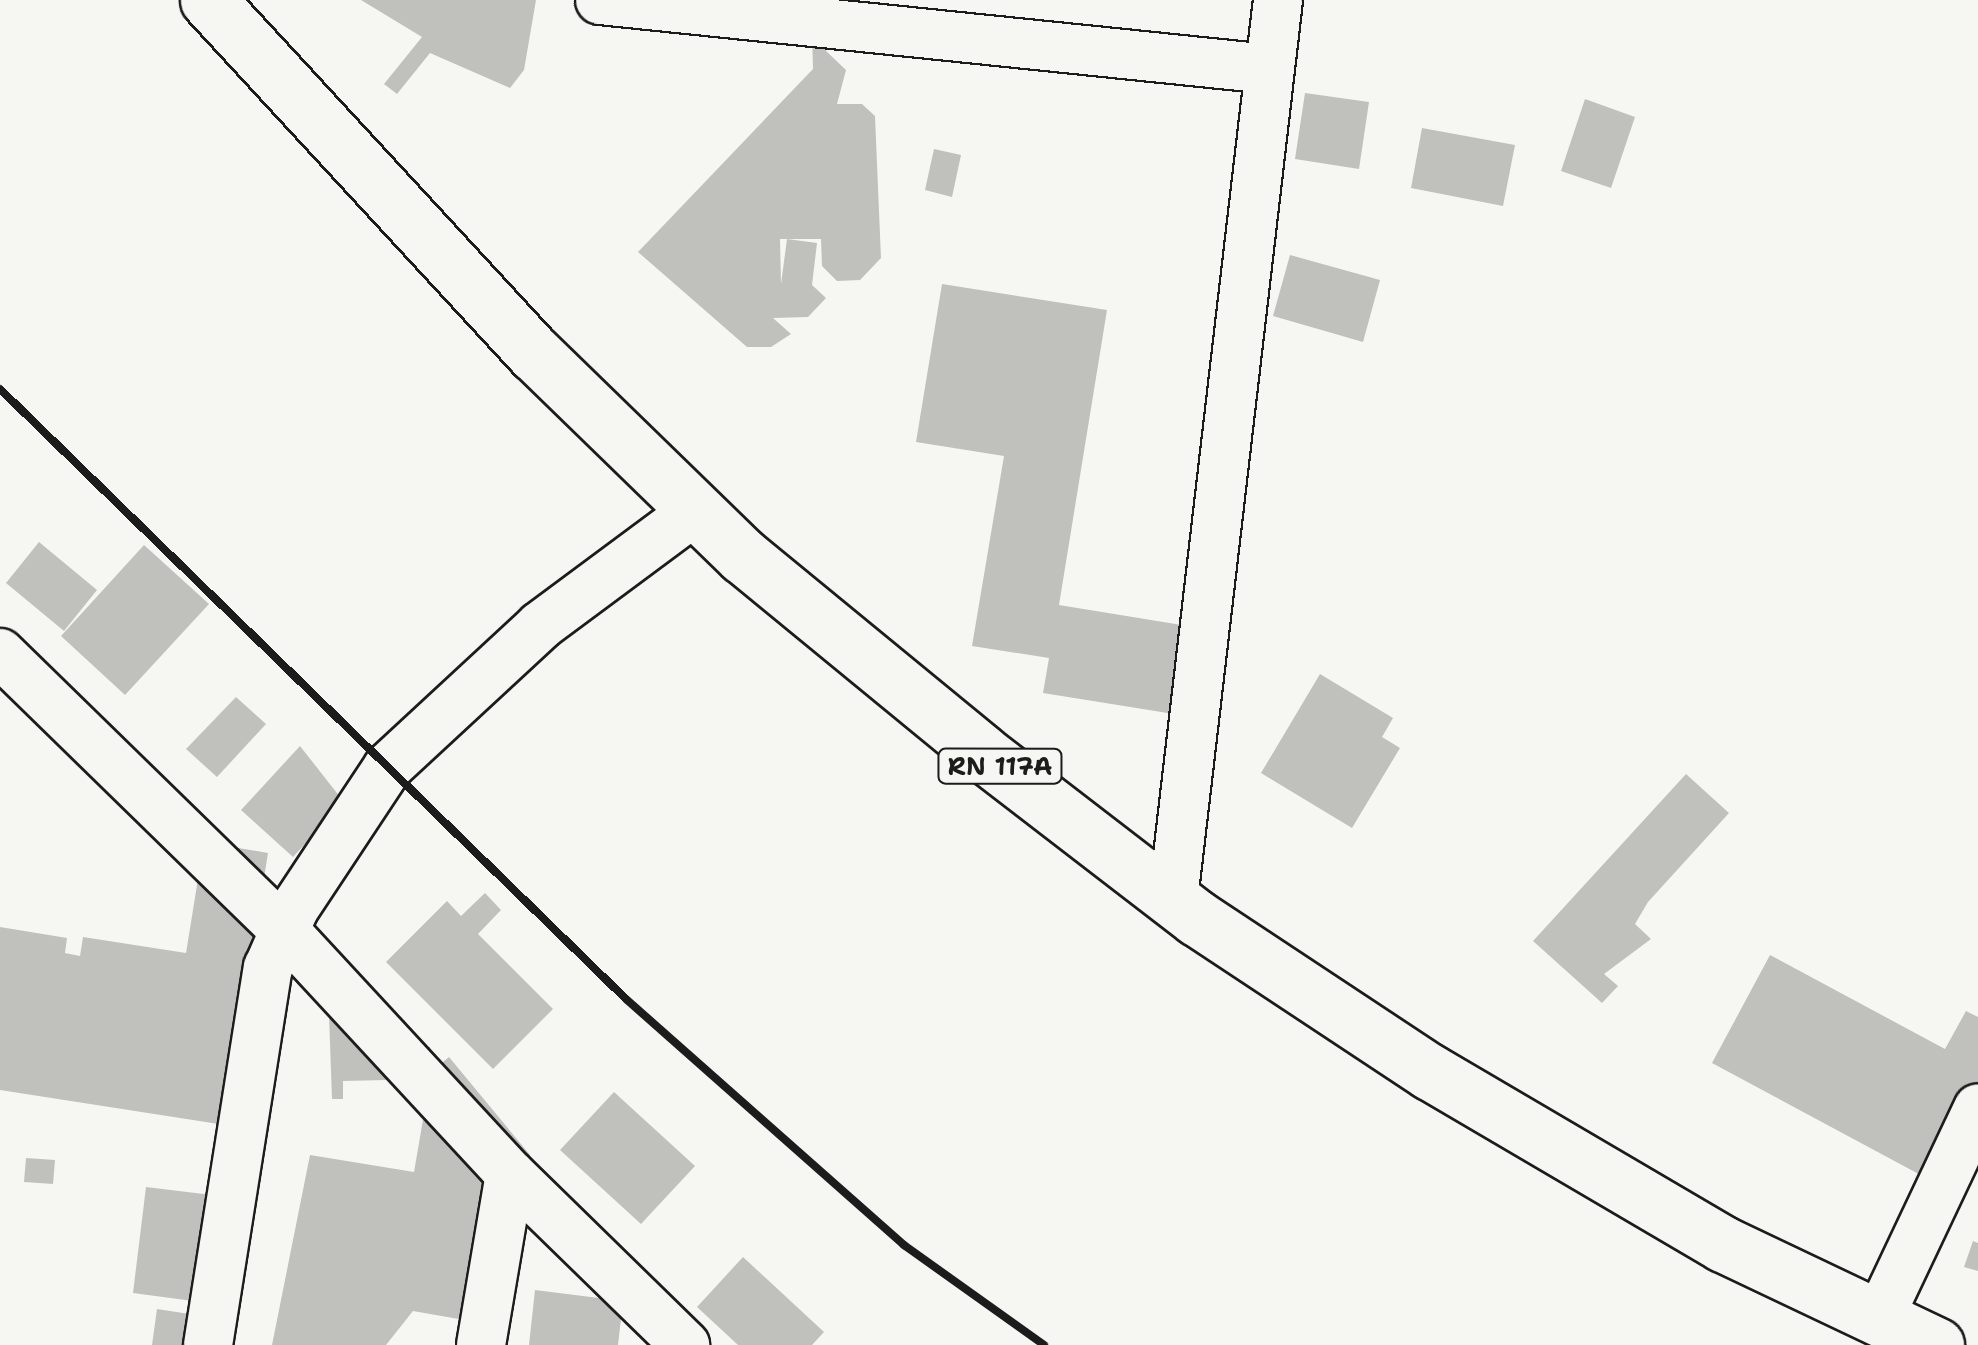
<!DOCTYPE html>
<html>
<head>
<meta charset="utf-8">
<style>
	body { margin:0 }
	#map { position:relative; width:1978px; height:1345px; overflow:hidden; background:#f6f6f2; font-family:"Shantell Sans",sans-serif }
	div>[style] { position:absolute }
	.building>* { inset:0; background:#c0c0bd }
	.roads { filter:drop-shadow(2px 0 #1c1c1c) drop-shadow(-2px 0 #1c1c1c) drop-shadow(0 2px #1c1c1c) drop-shadow(0 -2px #1c1c1c) }
	.minor>* { height:48px; margin:-24px; padding:0 24px; transform-origin:24px; border-radius:24px; background:#f6f6f2 }
	.major>* { height:55px; margin:-27.5px; padding:0 27.5px; transform-origin:27.5px; border-radius:27.5px; background:#f6f6f2 }
	.rail>* { height:8px; margin:-4px; padding:0 4px; transform-origin:4px; border-radius:4px; background:#1c1c1c }
	span { translate:-50% -50%; white-space:nowrap; text-align:center; line-height:1.15; -webkit-text-stroke:8px #f6f6f2; paint-order:stroke }
	.shield-label span { padding:2px 8px; background:#f6f6f2; border:2px solid; border-radius:8px; -webkit-text-stroke-width:0 }
	.shield-label { font-size:25px; color:#1c1c1c; font-weight:700 }
</style>
</head>
<body>
<div id="map">
	<div class="building">
		<i style="clip-path:polygon(361px 0,536px 0,524px 70px,510px 88px,430px 53px,397px 94px,384px 84px,422px 37px)"></i>
		<i style="clip-path:polygon(826px 20px,826px 51px,846px 70px,837px 104px,862px 104px,875px 116px,881px 258px,860px 280px,837px 281px,822px 266px,821px 239px,780px 239px,781px 284px,787px 239px,817px 243px,812px 285px,826px 298px,808px 317px,773px 318px,791px 334px,771px 347px,747px 347px,638px 252px,813px 69px,812px 35px)"></i>
		<i style="clip-path:polygon(1305px 93px,1369px 102px,1359px 169px,1295px 159px)"></i>
		<i style="clip-path:polygon(1585px 99px,1635px 117px,1611px 188px,1561px 171px)"></i>
		<i style="clip-path:polygon(1422px 128px,1515px 145px,1503px 206px,1411px 188px)"></i>
		<i style="clip-path:polygon(934px 149px,961px 155px,952px 197px,925px 190px)"></i>
		<i style="clip-path:polygon(1290px 255px,1380px 280px,1363px 342px,1273px 316px)"></i>
		<i style="clip-path:polygon(942px 284px,1107px 310px,1059px 605px,1194px 627px,1180px 715px,1043px 693px,1049px 658px,972px 646px,1004px 456px,916px 442px)"></i>
		<i style="clip-path:polygon(39px 542px,97px 590px,64px 631px,6px 583px)"></i>
		<i style="clip-path:polygon(144px 545px,209px 604px,125px 695px,61px 636px)"></i>
		<i style="clip-path:polygon(1320px 674px,1393px 718px,1382px 737px,1400px 748px,1352px 828px,1261px 773px)"></i>
		<i style="clip-path:polygon(236px 697px,266px 724px,217px 777px,186px 749px)"></i>
		<i style="clip-path:polygon(300px 746px,344px 802px,293px 857px,241px 810px)"></i>
		<i style="clip-path:polygon(1686px 774px,1729px 813px,1648px 902px,1635px 924px,1651px 939px,1604px 974px,1618px 986px,1602px 1003px,1533px 941px)"></i>
		<i style="clip-path:polygon(204px 842px,268px 853px,225px 1125px,0 1090px,0 927px,67px 938px,65px 953px,80px 956px,83px 937px,186px 953px)"></i>
		<i style="clip-path:polygon(485px 893px,501px 910px,478px 934px,553px 1009px,493px 1069px,386px 962px,447px 901px,461px 916px)"></i>
		<i style="clip-path:polygon(1770px 955px,1945px 1049px,1966px 1011px,1978px 1017px,1978px 1087px,1928px 1179px,1712px 1063px)"></i>
		<i style="clip-path:polygon(380px 1013px,381px 1021px,405px 1020px,406px 1049px,430px 1047px,431px 1072px,449px 1057px,530px 1155px,507px 1291px,470px 1321px,413px 1311px,386px 1345px,272px 1345px,310px 1155px,414px 1172px,430px 1079px,343px 1081px,343px 1099px,332px 1099px,329px 1015px)"></i>
		<i style="clip-path:polygon(614px 1092px,695px 1166px,641px 1224px,560px 1150px)"></i>
		<i style="clip-path:polygon(26px 1158px,55px 1160px,53px 1184px,24px 1182px)"></i>
		<i style="clip-path:polygon(146px 1187px,220px 1196px,208px 1303px,133px 1293px)"></i>
		<i style="clip-path:polygon(1973px 1241px,1978px 1243px,1978px 1271px,1964px 1267px)"></i>
		<i style="clip-path:polygon(743px 1257px,824px 1332px,812px 1345px,738px 1345px,697px 1307px)"></i>
		<i style="clip-path:polygon(535px 1290px,623px 1301px,618px 1345px,529px 1345px)"></i>
		<i style="clip-path:polygon(157px 1309px,209px 1317px,204px 1345px,152px 1345px)"></i>
	</div>
	<div class="roads">
		<div class="minor">
			<i style="left:600px;top:0;width:673px;rotate:5.89deg"></i>
			<i style="left:0;top:653px;width:397px;rotate:44.3deg"></i>
			<i style="left:284px;top:930px;width:333px;rotate:47.2deg"></i>
			<i style="left:510px;top:1174px;width:245px;rotate:44.3deg"></i>
			<i style="left:1173px;top:899px;width:905px;rotate:-83.34deg"></i>
			<i style="left:1878px;top:1320px;width:234px;rotate:-64.7deg"></i>
			<i style="left:208px;top:1345px;width:382px;rotate:-81deg"></i>
			<i style="left:268px;top:968px;width:64px;rotate:-66.2deg"></i>
			<i style="left:294px;top:909px;width:170px;rotate:-56.5deg"></i>
			<i style="left:388px;top:767px;width:207px;rotate:-42.8deg"></i>
			<i style="left:540px;top:626px;width:194px;rotate:-36.6deg"></i>
			<i style="left:481px;top:1345px;width:173px;rotate:-80.4deg"></i>
		</div>
		<div class="major">
			<i style="left:208px;top:0;width:481px;rotate:47.3deg"></i>
			<i style="left:534px;top:353px;width:291px;rotate:44.2deg"></i>
			<i style="left:743px;top:556px;width:307px;rotate:39.4deg"></i>
			<i style="left:980px;top:751px;width:274px;rotate:37.6deg"></i>
			<i style="left:1197px;top:918px;width:279px;rotate:33.5deg"></i>
			<i style="left:1430px;top:1072px;width:340px;rotate:30.4deg"></i>
			<i style="left:1723px;top:1244px;width:236px;rotate:25.4deg"></i>
		</div>
	</div>
	<div class="rail">
		<i style="left:0;top:389px;width:875px;rotate:44.26deg"></i>
		<i style="left:627px;top:1000px;width:370px;rotate:41.5deg"></i>
		<i style="left:904px;top:1245px;width:172px;rotate:35.5deg"></i>
	</div>
	<div class="shield-label">
		<span style="left:1000px;top:766px">RN 117A</span>
	</div>
</div>
</body>
</html>
